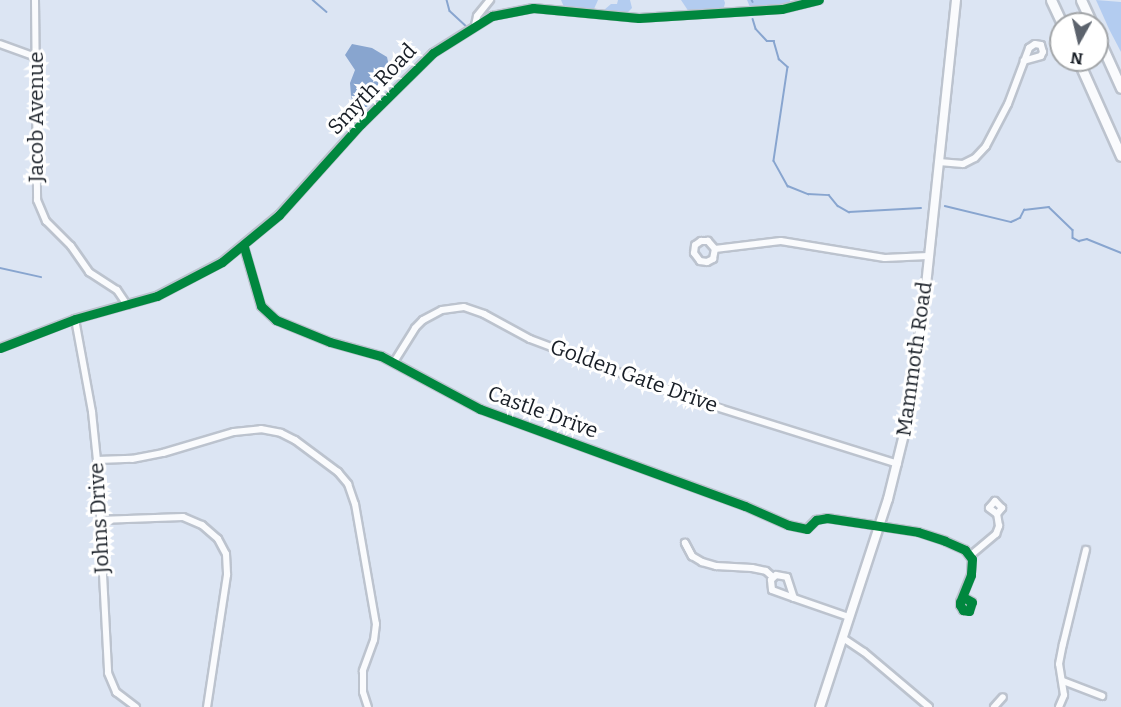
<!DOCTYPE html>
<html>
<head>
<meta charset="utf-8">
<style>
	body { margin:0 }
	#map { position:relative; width:1121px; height:707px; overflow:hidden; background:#dce5f3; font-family:Bitter,serif }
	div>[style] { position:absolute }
	.green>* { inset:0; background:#b3ccf0 }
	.water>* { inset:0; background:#88a5cf }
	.stream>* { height:1.5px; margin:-0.75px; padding:0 0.75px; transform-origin:0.75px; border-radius:0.75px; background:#88a5cf }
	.roads { filter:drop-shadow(2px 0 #bcc3ce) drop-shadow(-2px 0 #bcc3ce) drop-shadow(0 2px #bcc3ce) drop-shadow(0 -2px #bcc3ce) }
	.minor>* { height:6px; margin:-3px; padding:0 3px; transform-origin:3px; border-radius:3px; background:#fafbfd }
	.major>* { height:8px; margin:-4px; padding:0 4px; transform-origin:4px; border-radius:4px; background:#fafbfd }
	.highway>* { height:9px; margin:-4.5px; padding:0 4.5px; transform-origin:4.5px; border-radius:4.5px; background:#fafbfd }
	.cycleway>* { height:9px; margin:-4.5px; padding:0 4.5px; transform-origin:4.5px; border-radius:4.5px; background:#00873e }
	span { translate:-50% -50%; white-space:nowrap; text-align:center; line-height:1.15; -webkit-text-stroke:6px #fff; paint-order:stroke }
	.street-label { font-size:21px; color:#171d25 }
	.north { position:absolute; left:1049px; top:12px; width:60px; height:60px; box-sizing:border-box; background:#fff; border:2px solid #a2a5a8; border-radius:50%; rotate:188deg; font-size:16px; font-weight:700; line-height:24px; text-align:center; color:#171d25 }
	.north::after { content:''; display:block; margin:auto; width:21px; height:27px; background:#5c636d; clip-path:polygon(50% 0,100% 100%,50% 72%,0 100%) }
</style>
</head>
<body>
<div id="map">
	<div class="green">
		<i style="clip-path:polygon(561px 0,598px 0,594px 9px,564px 7px)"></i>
		<i style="clip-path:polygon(618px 0,630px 0,632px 8px,627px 13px,604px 10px,611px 4px,617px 4px)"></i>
		<i style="clip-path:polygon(681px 0,724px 0,725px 3px,724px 7px,720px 8px,689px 12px)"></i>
		<i style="clip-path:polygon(747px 0,790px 0,790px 4px,755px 7px,750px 7px)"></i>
		<i style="clip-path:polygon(1096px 0,1121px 2px,1121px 52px,1109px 29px)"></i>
	</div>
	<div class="water">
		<i style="clip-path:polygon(352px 44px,372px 48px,387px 57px,392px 80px,360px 114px,355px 111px,351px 96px,350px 83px,355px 70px,345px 55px)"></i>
	</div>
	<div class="stream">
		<i style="left:313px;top:0;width:18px;rotate:41deg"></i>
		<i style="left:447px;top:0;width:11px;rotate:75deg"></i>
		<i style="left:450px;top:11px;width:22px;rotate:43deg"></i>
		<i style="left:752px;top:0;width:2px;rotate:63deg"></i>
		<i style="left:753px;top:19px;width:10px;rotate:73deg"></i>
		<i style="left:756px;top:29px;width:16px;rotate:47deg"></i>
		<i style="left:767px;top:41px;width:7px"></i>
		<i style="left:774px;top:41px;width:19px;rotate:74deg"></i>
		<i style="left:779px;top:59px;width:12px;rotate:42deg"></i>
		<i style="left:788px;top:67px;width:95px;rotate:98.5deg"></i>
		<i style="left:774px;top:161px;width:29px;rotate:61deg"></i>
		<i style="left:788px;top:186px;width:22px;rotate:22deg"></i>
		<i style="left:808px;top:194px;width:21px;rotate:3deg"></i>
		<i style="left:829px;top:195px;width:14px;rotate:51deg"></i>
		<i style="left:838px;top:206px;width:13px;rotate:29deg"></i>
		<i style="left:849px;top:212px;width:72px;rotate:-3.2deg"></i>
		<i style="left:945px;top:206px;width:68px;rotate:13.6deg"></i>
		<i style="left:1011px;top:222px;width:10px;rotate:-24deg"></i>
		<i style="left:1020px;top:218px;width:9px;rotate:-63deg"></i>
		<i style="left:1024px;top:210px;width:25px;rotate:-7deg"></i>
		<i style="left:1049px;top:207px;width:33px;rotate:44deg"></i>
		<i style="left:1073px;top:230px;width:8px;rotate:90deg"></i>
		<i style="left:1073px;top:238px;width:7px;rotate:27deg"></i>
		<i style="left:1079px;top:241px;width:8px;rotate:-14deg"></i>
		<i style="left:1087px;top:239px;width:37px;rotate:22deg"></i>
		<i style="left:0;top:268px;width:42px;rotate:12.4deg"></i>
	</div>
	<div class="roads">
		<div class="minor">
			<i style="left:35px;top:0;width:200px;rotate:89.4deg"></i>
			<i style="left:37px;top:200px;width:23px;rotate:67deg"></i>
			<i style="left:46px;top:221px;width:35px;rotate:45deg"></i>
			<i style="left:71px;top:246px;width:32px;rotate:55deg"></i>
			<i style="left:89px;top:272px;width:33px;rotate:33deg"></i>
			<i style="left:117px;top:290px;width:18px;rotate:56deg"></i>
			<i style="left:475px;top:25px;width:9px;rotate:-77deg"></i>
			<i style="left:477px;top:16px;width:21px;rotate:-51deg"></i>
			<i style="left:0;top:44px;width:38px;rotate:20deg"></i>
			<i style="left:939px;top:162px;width:24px;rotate:5deg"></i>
			<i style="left:963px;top:164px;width:13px;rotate:-27deg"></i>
			<i style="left:975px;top:158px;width:16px;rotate:-47deg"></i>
			<i style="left:986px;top:146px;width:47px;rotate:-62.4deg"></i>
			<i style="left:1008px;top:104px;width:60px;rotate:-69.4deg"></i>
			<i style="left:1029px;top:48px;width:7px;rotate:-34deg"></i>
			<i style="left:1035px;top:44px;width:6px;rotate:9deg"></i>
			<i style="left:1041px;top:45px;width:7px;rotate:74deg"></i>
			<i style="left:1043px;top:52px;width:4px;rotate:117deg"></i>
			<i style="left:1041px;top:56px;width:18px;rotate:164deg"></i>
			<i style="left:244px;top:247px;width:61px;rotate:73.9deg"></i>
			<i style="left:261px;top:306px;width:21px;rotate:43deg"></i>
			<i style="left:276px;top:320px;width:58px;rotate:22.2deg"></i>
			<i style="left:330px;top:342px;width:53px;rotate:15.4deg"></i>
			<i style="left:381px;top:356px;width:112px;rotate:28.2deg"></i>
			<i style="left:480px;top:409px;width:282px;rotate:20.1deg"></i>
			<i style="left:745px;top:506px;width:47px;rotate:23.8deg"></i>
			<i style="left:788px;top:525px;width:19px;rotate:12deg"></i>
			<i style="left:807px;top:529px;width:13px;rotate:-45deg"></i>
			<i style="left:816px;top:520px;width:11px;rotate:-10deg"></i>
			<i style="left:827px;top:518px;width:92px;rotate:8.7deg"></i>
			<i style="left:918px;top:532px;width:28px;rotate:18deg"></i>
			<i style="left:945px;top:541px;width:22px;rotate:24deg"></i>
			<i style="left:965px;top:550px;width:11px;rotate:52deg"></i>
			<i style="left:972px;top:559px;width:16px;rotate:94deg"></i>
			<i style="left:971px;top:575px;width:29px;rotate:112deg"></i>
			<i style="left:960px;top:602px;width:3px;rotate:90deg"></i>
			<i style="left:960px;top:605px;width:6px;rotate:59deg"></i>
			<i style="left:963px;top:610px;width:6px;rotate:9deg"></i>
			<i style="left:969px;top:611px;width:9px;rotate:-72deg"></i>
			<i style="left:972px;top:602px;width:10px;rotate:-151deg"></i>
			<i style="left:715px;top:249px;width:11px;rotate:-131deg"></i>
			<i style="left:708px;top:241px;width:7px;rotate:180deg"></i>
			<i style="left:701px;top:241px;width:7px;rotate:146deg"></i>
			<i style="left:695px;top:245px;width:8px;rotate:97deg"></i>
			<i style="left:694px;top:253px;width:10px;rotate:53deg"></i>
			<i style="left:700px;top:261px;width:7px;rotate:8deg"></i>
			<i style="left:707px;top:262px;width:7px;rotate:-27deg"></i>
			<i style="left:713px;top:259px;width:10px;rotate:-79deg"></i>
			<i style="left:715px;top:249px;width:66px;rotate:-6.9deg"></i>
			<i style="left:781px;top:241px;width:105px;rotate:9.3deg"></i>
			<i style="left:885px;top:258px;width:43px;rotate:-2.7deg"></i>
			<i style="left:75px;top:319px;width:95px;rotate:79.6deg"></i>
			<i style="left:92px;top:412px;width:48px;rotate:84.1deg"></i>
			<i style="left:97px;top:460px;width:213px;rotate:87deg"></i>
			<i style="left:108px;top:673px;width:21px;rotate:67deg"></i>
			<i style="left:116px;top:692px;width:25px;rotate:37deg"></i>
			<i style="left:0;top:348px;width:80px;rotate:-21.1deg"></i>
			<i style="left:75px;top:319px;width:85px;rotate:-15.7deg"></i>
			<i style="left:157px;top:296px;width:73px;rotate:-27.6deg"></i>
			<i style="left:222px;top:262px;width:74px;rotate:-39.5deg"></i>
			<i style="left:279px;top:215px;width:122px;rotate:-48deg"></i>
			<i style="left:361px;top:124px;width:101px;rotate:-44.6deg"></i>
			<i style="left:433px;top:53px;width:70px;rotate:-32.1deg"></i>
			<i style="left:492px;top:16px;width:42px;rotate:-11deg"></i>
			<i style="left:533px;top:8px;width:106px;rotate:5.4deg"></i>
			<i style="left:639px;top:18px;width:143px;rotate:-3.6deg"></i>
			<i style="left:782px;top:9px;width:38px;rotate:-14deg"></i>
			<i style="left:394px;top:362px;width:40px;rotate:-58deg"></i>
			<i style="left:415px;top:328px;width:11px;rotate:-45deg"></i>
			<i style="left:423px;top:320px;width:21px;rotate:-28deg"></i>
			<i style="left:442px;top:310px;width:22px;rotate:-8deg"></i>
			<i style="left:464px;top:307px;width:21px;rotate:19deg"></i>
			<i style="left:484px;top:314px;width:52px;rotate:28.5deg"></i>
			<i style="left:530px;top:339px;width:165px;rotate:20.6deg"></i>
			<i style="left:684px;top:397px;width:224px;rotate:17.4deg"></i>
			<i style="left:97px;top:460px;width:35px;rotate:-2deg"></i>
			<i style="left:132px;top:459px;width:32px;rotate:-11deg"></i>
			<i style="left:163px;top:453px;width:74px;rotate:-16.5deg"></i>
			<i style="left:234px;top:432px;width:27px;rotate:-6deg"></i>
			<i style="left:261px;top:429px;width:20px;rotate:11deg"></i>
			<i style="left:281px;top:433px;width:16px;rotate:27deg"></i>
			<i style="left:295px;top:440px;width:54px;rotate:36.7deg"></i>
			<i style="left:338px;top:472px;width:16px;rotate:50deg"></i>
			<i style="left:348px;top:484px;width:21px;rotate:71deg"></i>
			<i style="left:355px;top:504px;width:122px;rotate:80.1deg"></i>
			<i style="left:376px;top:624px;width:16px;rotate:97deg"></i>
			<i style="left:374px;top:640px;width:33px;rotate:110deg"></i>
			<i style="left:363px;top:671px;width:21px;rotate:90deg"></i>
			<i style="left:363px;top:692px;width:16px;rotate:72deg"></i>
			<i style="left:99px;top:520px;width:84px;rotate:-2deg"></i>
			<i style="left:183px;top:517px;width:21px;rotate:23deg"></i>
			<i style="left:202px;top:525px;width:21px;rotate:41deg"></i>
			<i style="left:218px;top:539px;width:17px;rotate:62deg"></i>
			<i style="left:226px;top:554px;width:21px;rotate:87deg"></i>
			<i style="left:227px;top:575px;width:134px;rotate:98.6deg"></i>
			<i style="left:971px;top:555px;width:33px;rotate:-40deg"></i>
			<i style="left:996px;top:534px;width:9px;rotate:-69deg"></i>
			<i style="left:999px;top:526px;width:12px;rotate:-99deg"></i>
			<i style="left:997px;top:514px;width:8px;rotate:-50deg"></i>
			<i style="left:1002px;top:508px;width:10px;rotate:-135deg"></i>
			<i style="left:995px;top:501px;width:9px;rotate:131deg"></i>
			<i style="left:989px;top:508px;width:10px;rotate:37deg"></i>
			<i style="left:692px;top:556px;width:15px;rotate:-118deg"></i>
			<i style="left:685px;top:543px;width:15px;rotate:62deg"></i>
			<i style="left:692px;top:556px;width:12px;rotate:31deg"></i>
			<i style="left:702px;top:562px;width:15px;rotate:16deg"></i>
			<i style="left:716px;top:566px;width:36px;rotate:3deg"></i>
			<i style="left:752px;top:568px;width:14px;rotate:12deg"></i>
			<i style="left:766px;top:571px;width:9px;rotate:41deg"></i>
			<i style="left:776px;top:575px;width:11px;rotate:10deg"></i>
			<i style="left:787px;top:577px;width:22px;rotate:72deg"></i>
			<i style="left:794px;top:598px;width:23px;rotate:-160deg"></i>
			<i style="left:772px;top:590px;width:10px;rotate:-96deg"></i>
			<i style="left:771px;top:580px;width:7px;rotate:-45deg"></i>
			<i style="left:794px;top:598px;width:58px;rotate:19.1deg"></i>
			<i style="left:843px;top:638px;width:25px;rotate:34deg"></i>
			<i style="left:864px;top:652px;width:85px;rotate:40.2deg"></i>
			<i style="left:1063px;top:681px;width:42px;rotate:21deg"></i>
			<i style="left:994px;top:707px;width:13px;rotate:-48deg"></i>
			<i style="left:1059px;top:707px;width:13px;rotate:-67deg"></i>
			<i style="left:1064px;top:695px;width:31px;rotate:-99deg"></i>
			<i style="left:1059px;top:664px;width:20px;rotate:-79deg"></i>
			<i style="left:1063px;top:644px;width:97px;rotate:-76.3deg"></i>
		</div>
		<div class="major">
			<i style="left:820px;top:707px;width:219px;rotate:-71.9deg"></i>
			<i style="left:888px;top:499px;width:79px;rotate:-76.1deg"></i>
			<i style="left:907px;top:422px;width:128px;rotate:-81.9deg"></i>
			<i style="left:925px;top:295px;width:297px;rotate:-84deg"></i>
		</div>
		<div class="highway">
			<i style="left:1051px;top:0;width:26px;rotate:65deg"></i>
			<i style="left:1081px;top:0;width:26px;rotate:65deg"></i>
			<i style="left:1097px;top:35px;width:58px;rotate:65.6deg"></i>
			<i style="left:1078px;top:60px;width:105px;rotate:65.9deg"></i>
		</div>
	</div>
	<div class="cycleway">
		<i style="left:244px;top:247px;width:61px;rotate:73.9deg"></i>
		<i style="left:261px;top:306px;width:21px;rotate:43deg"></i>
		<i style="left:276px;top:320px;width:58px;rotate:22.2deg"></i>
		<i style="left:330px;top:342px;width:53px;rotate:15.4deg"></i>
		<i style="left:381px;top:356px;width:112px;rotate:28.2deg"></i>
		<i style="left:480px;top:409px;width:282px;rotate:20.1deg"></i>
		<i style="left:745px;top:506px;width:47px;rotate:23.8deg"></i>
		<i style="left:788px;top:525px;width:19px;rotate:12deg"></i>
		<i style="left:807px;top:529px;width:13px;rotate:-45deg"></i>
		<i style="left:816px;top:520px;width:11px;rotate:-10deg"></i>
		<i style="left:827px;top:518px;width:92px;rotate:8.7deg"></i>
		<i style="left:918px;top:532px;width:28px;rotate:18deg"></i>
		<i style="left:945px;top:541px;width:22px;rotate:24deg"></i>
		<i style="left:965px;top:550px;width:11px;rotate:52deg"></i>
		<i style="left:972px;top:559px;width:16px;rotate:94deg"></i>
		<i style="left:971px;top:575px;width:29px;rotate:112deg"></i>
		<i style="left:960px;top:602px;width:3px;rotate:90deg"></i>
		<i style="left:960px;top:605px;width:6px;rotate:59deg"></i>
		<i style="left:963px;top:610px;width:6px;rotate:9deg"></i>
		<i style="left:969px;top:611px;width:9px;rotate:-72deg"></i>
		<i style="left:972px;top:602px;width:10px;rotate:-151deg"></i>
		<i style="left:0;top:348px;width:80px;rotate:-21.1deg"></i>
		<i style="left:75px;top:319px;width:85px;rotate:-15.7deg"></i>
		<i style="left:157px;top:296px;width:73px;rotate:-27.6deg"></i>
		<i style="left:222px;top:262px;width:74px;rotate:-39.5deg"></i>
		<i style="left:279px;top:215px;width:122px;rotate:-48deg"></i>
		<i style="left:361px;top:124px;width:101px;rotate:-44.6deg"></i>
		<i style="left:433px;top:53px;width:70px;rotate:-32.1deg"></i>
		<i style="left:492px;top:16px;width:42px;rotate:-11deg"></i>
		<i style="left:533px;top:8px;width:106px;rotate:5.4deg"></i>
		<i style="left:639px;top:18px;width:143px;rotate:-3.6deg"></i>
		<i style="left:782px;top:9px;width:38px;rotate:-14deg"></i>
	</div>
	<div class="street-label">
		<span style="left:372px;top:89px;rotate:-46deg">Smyth Road</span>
		<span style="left:36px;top:117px;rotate:-90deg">Jacob Avenue</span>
		<span style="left:914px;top:359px;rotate:-82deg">Mammoth Road</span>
		<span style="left:634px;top:376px;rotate:20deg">Golden Gate Drive</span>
		<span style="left:543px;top:412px;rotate:20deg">Castle Drive</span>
		<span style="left:99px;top:518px;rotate:-93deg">Johns Drive</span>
	</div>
	<div class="north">N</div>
</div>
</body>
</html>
